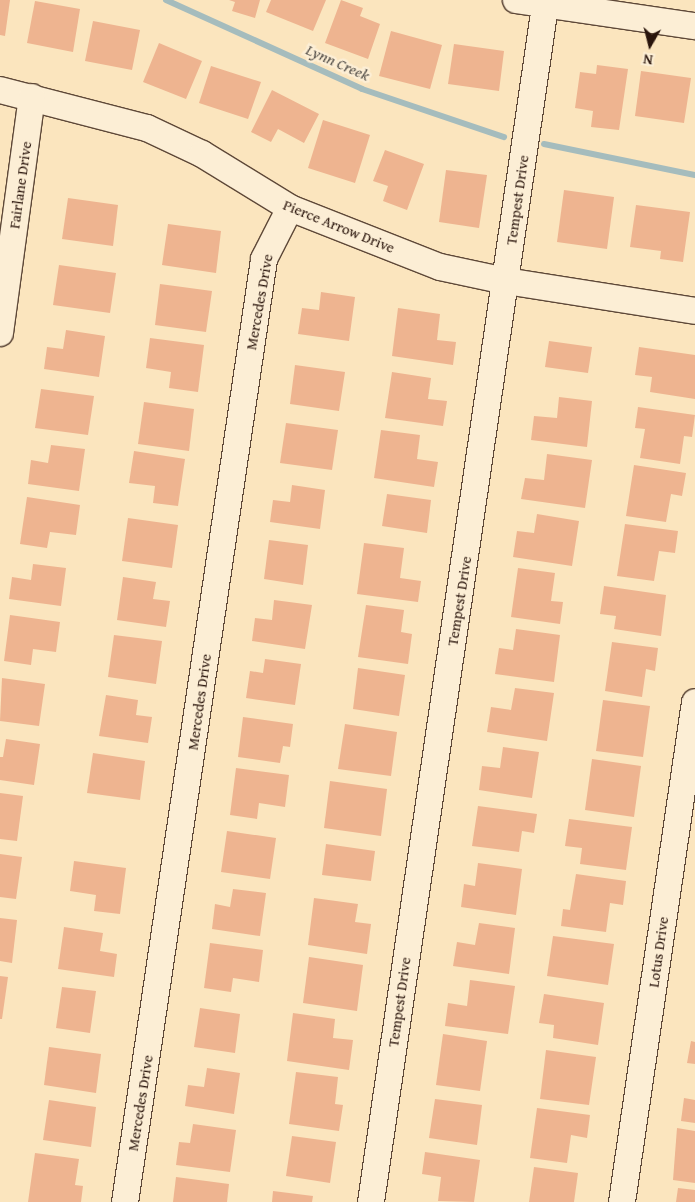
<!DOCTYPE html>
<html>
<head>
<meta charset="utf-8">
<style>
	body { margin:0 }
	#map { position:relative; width:695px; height:1202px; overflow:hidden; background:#fbe5be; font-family:"Gentium Book Plus",serif }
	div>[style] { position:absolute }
	.stream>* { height:6px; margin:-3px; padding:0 3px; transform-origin:3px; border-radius:3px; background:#a5bcbd }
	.building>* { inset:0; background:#eeb490 }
	.roads { filter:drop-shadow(1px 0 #5e4838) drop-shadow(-1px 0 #5e4838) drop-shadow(0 1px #5e4838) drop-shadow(0 -1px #5e4838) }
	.minor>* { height:26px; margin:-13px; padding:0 13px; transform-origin:13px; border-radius:13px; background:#fceed5 }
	span { translate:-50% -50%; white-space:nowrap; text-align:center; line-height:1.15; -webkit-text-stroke:5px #fceed5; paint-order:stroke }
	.street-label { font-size:15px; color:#29140b }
	.water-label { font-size:16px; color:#544f49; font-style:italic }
	.north { position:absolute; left:625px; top:20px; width:50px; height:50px; -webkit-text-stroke:4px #fceed5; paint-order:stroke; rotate:188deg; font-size:14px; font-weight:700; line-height:20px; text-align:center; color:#29140b }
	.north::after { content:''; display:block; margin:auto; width:18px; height:22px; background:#29140b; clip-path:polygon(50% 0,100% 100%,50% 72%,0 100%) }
</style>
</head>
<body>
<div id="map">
	<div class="stream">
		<i style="left:166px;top:0;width:215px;rotate:24.4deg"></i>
		<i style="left:362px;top:89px;width:150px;rotate:18.7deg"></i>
		<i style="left:544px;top:144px;width:154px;rotate:11.6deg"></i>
	</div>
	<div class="building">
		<i style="clip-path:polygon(0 0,10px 0,5px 36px,0 35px)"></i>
		<i style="clip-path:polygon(229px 0,260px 0,255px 18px,232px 11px,235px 2px)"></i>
		<i style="clip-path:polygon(271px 0,326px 0,313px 31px,266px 12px)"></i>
		<i style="clip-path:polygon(341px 0,363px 8px,360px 16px,380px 24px,368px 59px,325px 43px)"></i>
		<i style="clip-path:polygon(35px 1px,80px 9px,73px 52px,27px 43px)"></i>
		<i style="clip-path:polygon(93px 21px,140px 30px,132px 70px,85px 61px)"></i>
		<i style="clip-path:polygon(391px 31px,442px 45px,430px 89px,379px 76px)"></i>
		<i style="clip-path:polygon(159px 43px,202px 61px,186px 99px,143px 82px)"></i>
		<i style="clip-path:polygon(454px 44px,504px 51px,499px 91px,448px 84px)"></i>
		<i style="clip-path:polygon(597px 65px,628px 69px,619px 130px,591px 127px,593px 111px,575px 108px,580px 72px,596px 74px)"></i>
		<i style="clip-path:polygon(211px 66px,261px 82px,248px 119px,199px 103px)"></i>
		<i style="clip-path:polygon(641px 71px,691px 78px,684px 123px,635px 116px)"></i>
		<i style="clip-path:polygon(272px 90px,319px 114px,304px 143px,278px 129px,271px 142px,251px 132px)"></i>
		<i style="clip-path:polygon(323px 120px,370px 135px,355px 183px,308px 168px)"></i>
		<i style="clip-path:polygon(385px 150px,424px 164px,407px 210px,383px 201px,388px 186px,373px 181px)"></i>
		<i style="clip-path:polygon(446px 170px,487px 175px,479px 228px,439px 222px)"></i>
		<i style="clip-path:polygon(564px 190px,614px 197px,607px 249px,557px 242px)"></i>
		<i style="clip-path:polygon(68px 198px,118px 205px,113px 246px,62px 239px)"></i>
		<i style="clip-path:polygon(636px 205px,690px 212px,683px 262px,660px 259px,661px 251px,630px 247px)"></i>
		<i style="clip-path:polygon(168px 224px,221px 231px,216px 273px,162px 265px)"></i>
		<i style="clip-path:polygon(59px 265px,116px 273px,110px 313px,53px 305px)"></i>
		<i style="clip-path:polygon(160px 284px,212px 291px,206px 332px,155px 325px)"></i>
		<i style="clip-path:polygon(321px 292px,355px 297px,349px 341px,298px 334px,302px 308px,319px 310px)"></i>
		<i style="clip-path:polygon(398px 308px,440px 314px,437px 340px,456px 342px,453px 365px,392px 356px)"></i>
		<i style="clip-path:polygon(66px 330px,105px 336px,99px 377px,44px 369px,47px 347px,63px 349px)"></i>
		<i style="clip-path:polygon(150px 338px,204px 345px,198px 392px,169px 388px,171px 372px,146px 368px)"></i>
		<i style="clip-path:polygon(549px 341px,592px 347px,588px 373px,545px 367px)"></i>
		<i style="clip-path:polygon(639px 347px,695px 355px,695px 399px,650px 392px,652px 377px,635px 375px)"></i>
		<i style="clip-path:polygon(295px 365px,345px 372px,339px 411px,290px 404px)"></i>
		<i style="clip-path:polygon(392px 372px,431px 378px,428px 399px,447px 401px,443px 426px,385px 418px)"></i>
		<i style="clip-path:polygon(41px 389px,94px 396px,88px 435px,35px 428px)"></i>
		<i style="clip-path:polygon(559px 397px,592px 401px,587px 447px,531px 440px,534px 416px,557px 418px)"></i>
		<i style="clip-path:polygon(144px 402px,194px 409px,189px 451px,138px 444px)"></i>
		<i style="clip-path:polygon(638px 407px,695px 415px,692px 437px,684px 436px,680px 464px,640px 458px,645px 429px,635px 428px)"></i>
		<i style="clip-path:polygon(286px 423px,338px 430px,332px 470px,280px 463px)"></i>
		<i style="clip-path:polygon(381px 430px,420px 435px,417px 459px,438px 462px,434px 487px,374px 478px)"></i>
		<i style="clip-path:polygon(51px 445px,85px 449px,79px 491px,28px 484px,31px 460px,48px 463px)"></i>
		<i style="clip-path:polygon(134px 451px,185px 459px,178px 506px,153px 503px,155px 486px,129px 483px)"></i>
		<i style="clip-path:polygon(547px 454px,592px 460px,585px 508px,521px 499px,525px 478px,544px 480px)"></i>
		<i style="clip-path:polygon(634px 465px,686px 473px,682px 496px,671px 494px,666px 522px,626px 516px)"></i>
		<i style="clip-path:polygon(292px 485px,325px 490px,320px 529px,270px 522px,273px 500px,290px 502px)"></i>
		<i style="clip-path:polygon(387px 494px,431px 500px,427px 533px,382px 526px)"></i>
		<i style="clip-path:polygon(27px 497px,80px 505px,76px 535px,50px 532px,47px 548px,20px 544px)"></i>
		<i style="clip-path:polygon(537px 514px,579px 521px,572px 566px,513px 557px,517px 531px,534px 533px)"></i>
		<i style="clip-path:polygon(128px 518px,178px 525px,172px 568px,122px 561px)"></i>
		<i style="clip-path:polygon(625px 524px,678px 531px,675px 553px,659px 551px,654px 581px,617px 576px)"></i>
		<i style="clip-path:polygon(269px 540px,308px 545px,303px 585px,264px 579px)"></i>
		<i style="clip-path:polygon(364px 543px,404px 548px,400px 578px,421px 581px,418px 602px,357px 594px)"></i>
		<i style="clip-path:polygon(33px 564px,66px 568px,61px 606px,9px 599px,12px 577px,31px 580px)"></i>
		<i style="clip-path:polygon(518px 568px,555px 573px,551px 601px,563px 602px,560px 624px,511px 617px)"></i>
		<i style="clip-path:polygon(123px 577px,156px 582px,153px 599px,170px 601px,166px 627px,117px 620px)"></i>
		<i style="clip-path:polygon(604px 586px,666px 595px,661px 636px,614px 629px,616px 616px,600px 614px)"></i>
		<i style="clip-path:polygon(274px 600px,312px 605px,305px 649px,252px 641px,255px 618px,272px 620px)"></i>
		<i style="clip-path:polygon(366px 605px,404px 610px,401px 632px,412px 634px,408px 664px,358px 657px)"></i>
		<i style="clip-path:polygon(10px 615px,60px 622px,56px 652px,33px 649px,31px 665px,4px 661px)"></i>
		<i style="clip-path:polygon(516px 629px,560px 635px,554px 682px,495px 674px,499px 648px,513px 650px)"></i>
		<i style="clip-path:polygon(114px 635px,162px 641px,156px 684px,108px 677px)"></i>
		<i style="clip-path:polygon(612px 642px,658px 648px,655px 671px,646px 669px,642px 697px,605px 691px)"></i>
		<i style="clip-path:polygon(265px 659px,301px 664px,295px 705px,246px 698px,250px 671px,263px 673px)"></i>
		<i style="clip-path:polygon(358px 668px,405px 675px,399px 716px,353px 709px)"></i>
		<i style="clip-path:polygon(2px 678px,45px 684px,39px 726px,0 721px)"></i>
		<i style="clip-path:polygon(515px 688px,554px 693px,547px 741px,487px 732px,491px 707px,511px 710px)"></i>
		<i style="clip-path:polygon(106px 695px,138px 700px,136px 715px,152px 717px,148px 743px,99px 736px)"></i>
		<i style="clip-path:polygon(603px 700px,650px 706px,643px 757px,596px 751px)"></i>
		<i style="clip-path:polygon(243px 717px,293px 724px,290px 747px,283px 746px,280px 763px,238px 757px)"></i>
		<i style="clip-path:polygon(345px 724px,397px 732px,391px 776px,338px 769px)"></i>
		<i style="clip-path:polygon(6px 739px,40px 744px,34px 785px,0 780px,0 757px,3px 757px)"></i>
		<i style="clip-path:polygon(503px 747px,539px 752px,532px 798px,479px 790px,482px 766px,500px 768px)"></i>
		<i style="clip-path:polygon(93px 753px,145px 761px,140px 800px,87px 793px)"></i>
		<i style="clip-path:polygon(592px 759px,641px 766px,634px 817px,585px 810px)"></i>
		<i style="clip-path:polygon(236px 768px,289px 775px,285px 807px,259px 803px,257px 819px,230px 815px)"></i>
		<i style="clip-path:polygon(330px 781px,387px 789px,381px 836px,324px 828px)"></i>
		<i style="clip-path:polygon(0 793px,23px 796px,17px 841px,0 839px)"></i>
		<i style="clip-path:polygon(478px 806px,537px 814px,534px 833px,522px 831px,519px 852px,472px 846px)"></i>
		<i style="clip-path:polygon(569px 819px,632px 827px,626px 870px,580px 864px,582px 848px,565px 846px)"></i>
		<i style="clip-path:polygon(227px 831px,276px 838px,270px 879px,221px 872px)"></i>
		<i style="clip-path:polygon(326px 844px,375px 851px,371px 881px,322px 875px)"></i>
		<i style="clip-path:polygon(0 854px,22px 857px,16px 899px,0 897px)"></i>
		<i style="clip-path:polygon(74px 861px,126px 868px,120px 914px,94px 911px,96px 895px,70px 891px)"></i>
		<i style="clip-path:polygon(478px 863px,522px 869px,516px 915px,461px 907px,464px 884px,475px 886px)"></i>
		<i style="clip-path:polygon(576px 874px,626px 881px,623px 905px,610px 903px,606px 932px,561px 926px,563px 909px,570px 910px)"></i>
		<i style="clip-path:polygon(233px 889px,266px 893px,260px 936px,212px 929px,215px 904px,230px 907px)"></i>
		<i style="clip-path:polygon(314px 898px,358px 904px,355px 922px,371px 924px,367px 954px,308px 945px)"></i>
		<i style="clip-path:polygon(0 918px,17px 920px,12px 963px,0 961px)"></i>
		<i style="clip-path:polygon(479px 923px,515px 928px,509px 974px,453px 966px,457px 942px,475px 945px)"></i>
		<i style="clip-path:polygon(64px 927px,103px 933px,100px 951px,117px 954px,114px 977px,58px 969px)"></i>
		<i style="clip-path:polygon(553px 936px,614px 944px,608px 985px,547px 976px)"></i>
		<i style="clip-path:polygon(210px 943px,263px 950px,259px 982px,233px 978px,231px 992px,204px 988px)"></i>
		<i style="clip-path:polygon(309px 957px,363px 965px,357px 1011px,303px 1003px)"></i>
		<i style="clip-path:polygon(0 976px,8px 977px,2px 1019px,0 1019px)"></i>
		<i style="clip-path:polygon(470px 980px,515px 986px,508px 1034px,445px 1026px,448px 1003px,467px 1006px)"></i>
		<i style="clip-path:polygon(62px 987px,96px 991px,90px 1033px,56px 1028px)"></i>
		<i style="clip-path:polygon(544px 994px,604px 1003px,598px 1045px,553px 1038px,554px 1025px,539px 1023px)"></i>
		<i style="clip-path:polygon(200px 1008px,240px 1014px,235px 1053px,194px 1047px)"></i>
		<i style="clip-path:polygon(293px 1013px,335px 1019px,333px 1038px,353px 1040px,349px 1070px,287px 1061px)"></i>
		<i style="clip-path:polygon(443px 1034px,487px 1041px,480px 1091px,436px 1085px)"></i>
		<i style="clip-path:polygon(691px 1041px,695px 1042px,695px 1064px,687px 1063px)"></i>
		<i style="clip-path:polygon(49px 1047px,101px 1054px,96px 1093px,44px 1085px)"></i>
		<i style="clip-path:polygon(546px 1050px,596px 1057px,589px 1105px,540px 1099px)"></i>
		<i style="clip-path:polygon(207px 1068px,240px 1073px,234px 1114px,185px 1106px,188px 1085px,204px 1087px)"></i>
		<i style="clip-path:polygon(296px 1072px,338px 1077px,335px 1104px,343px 1105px,339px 1131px,289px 1124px)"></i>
		<i style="clip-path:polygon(684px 1098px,695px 1100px,695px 1123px,681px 1121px)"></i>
		<i style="clip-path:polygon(435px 1099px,482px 1105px,477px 1145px,429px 1138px)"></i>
		<i style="clip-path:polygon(49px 1100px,96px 1107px,91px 1147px,43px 1140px)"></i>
		<i style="clip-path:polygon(537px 1108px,590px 1115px,587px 1138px,571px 1135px,567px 1163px,530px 1158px)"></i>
		<i style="clip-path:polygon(193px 1124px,236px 1130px,230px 1172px,176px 1165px,179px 1142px,190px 1143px)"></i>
		<i style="clip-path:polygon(677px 1128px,695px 1131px,695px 1183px,673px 1180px)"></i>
		<i style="clip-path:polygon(292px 1136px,336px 1142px,330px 1183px,286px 1176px)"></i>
		<i style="clip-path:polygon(425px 1152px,480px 1160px,474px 1202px,438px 1201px,441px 1177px,422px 1174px)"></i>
		<i style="clip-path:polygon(35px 1153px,79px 1159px,75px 1185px,83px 1186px,81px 1202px,28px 1202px)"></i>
		<i style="clip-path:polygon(534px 1167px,578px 1173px,574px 1202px,529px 1202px)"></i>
		<i style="clip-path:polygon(176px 1177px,229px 1184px,227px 1202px,173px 1202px)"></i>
		<i style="clip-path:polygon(678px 1188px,695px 1190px,695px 1202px,676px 1202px)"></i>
		<i style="clip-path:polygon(273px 1191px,313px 1196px,312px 1202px,272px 1202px)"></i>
	</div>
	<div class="roads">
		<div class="minor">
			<i style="left:516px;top:0;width:181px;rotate:8.3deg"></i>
			<i style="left:0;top:90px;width:152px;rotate:14.5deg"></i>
			<i style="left:147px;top:128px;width:61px;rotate:25.3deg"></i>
			<i style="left:202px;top:154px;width:103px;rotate:31.5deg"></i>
			<i style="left:290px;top:208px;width:161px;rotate:21.5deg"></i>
			<i style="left:440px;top:267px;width:67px;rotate:12deg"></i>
			<i style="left:506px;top:281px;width:191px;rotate:9deg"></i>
			<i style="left:0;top:333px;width:238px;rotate:-82.3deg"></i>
			<i style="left:125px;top:1202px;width:953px;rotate:-81.61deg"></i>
			<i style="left:264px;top:259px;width:57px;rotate:-63deg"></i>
			<i style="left:371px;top:1202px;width:1215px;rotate:-81.72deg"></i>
			<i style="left:622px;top:1202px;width:505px;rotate:-81.69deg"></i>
		</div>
	</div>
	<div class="street-label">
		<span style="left:20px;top:185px;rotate:-82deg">Fairlane Drive</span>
		<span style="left:517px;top:200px;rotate:-82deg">Tempest Drive</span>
		<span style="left:339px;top:226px;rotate:22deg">Pierce Arrow Drive</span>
		<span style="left:259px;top:302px;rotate:-80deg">Mercedes Drive</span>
		<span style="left:459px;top:601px;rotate:-81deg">Tempest Drive</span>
		<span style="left:199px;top:702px;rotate:-82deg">Mercedes Drive</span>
		<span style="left:658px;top:952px;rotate:-82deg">Lotus Drive</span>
		<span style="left:399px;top:1002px;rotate:-82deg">Tempest Drive</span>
		<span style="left:140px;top:1103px;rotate:-81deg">Mercedes Drive</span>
	</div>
	<div class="water-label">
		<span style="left:338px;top:62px;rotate:24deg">Lynn Creek</span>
	</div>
	<div class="north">N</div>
</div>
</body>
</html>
